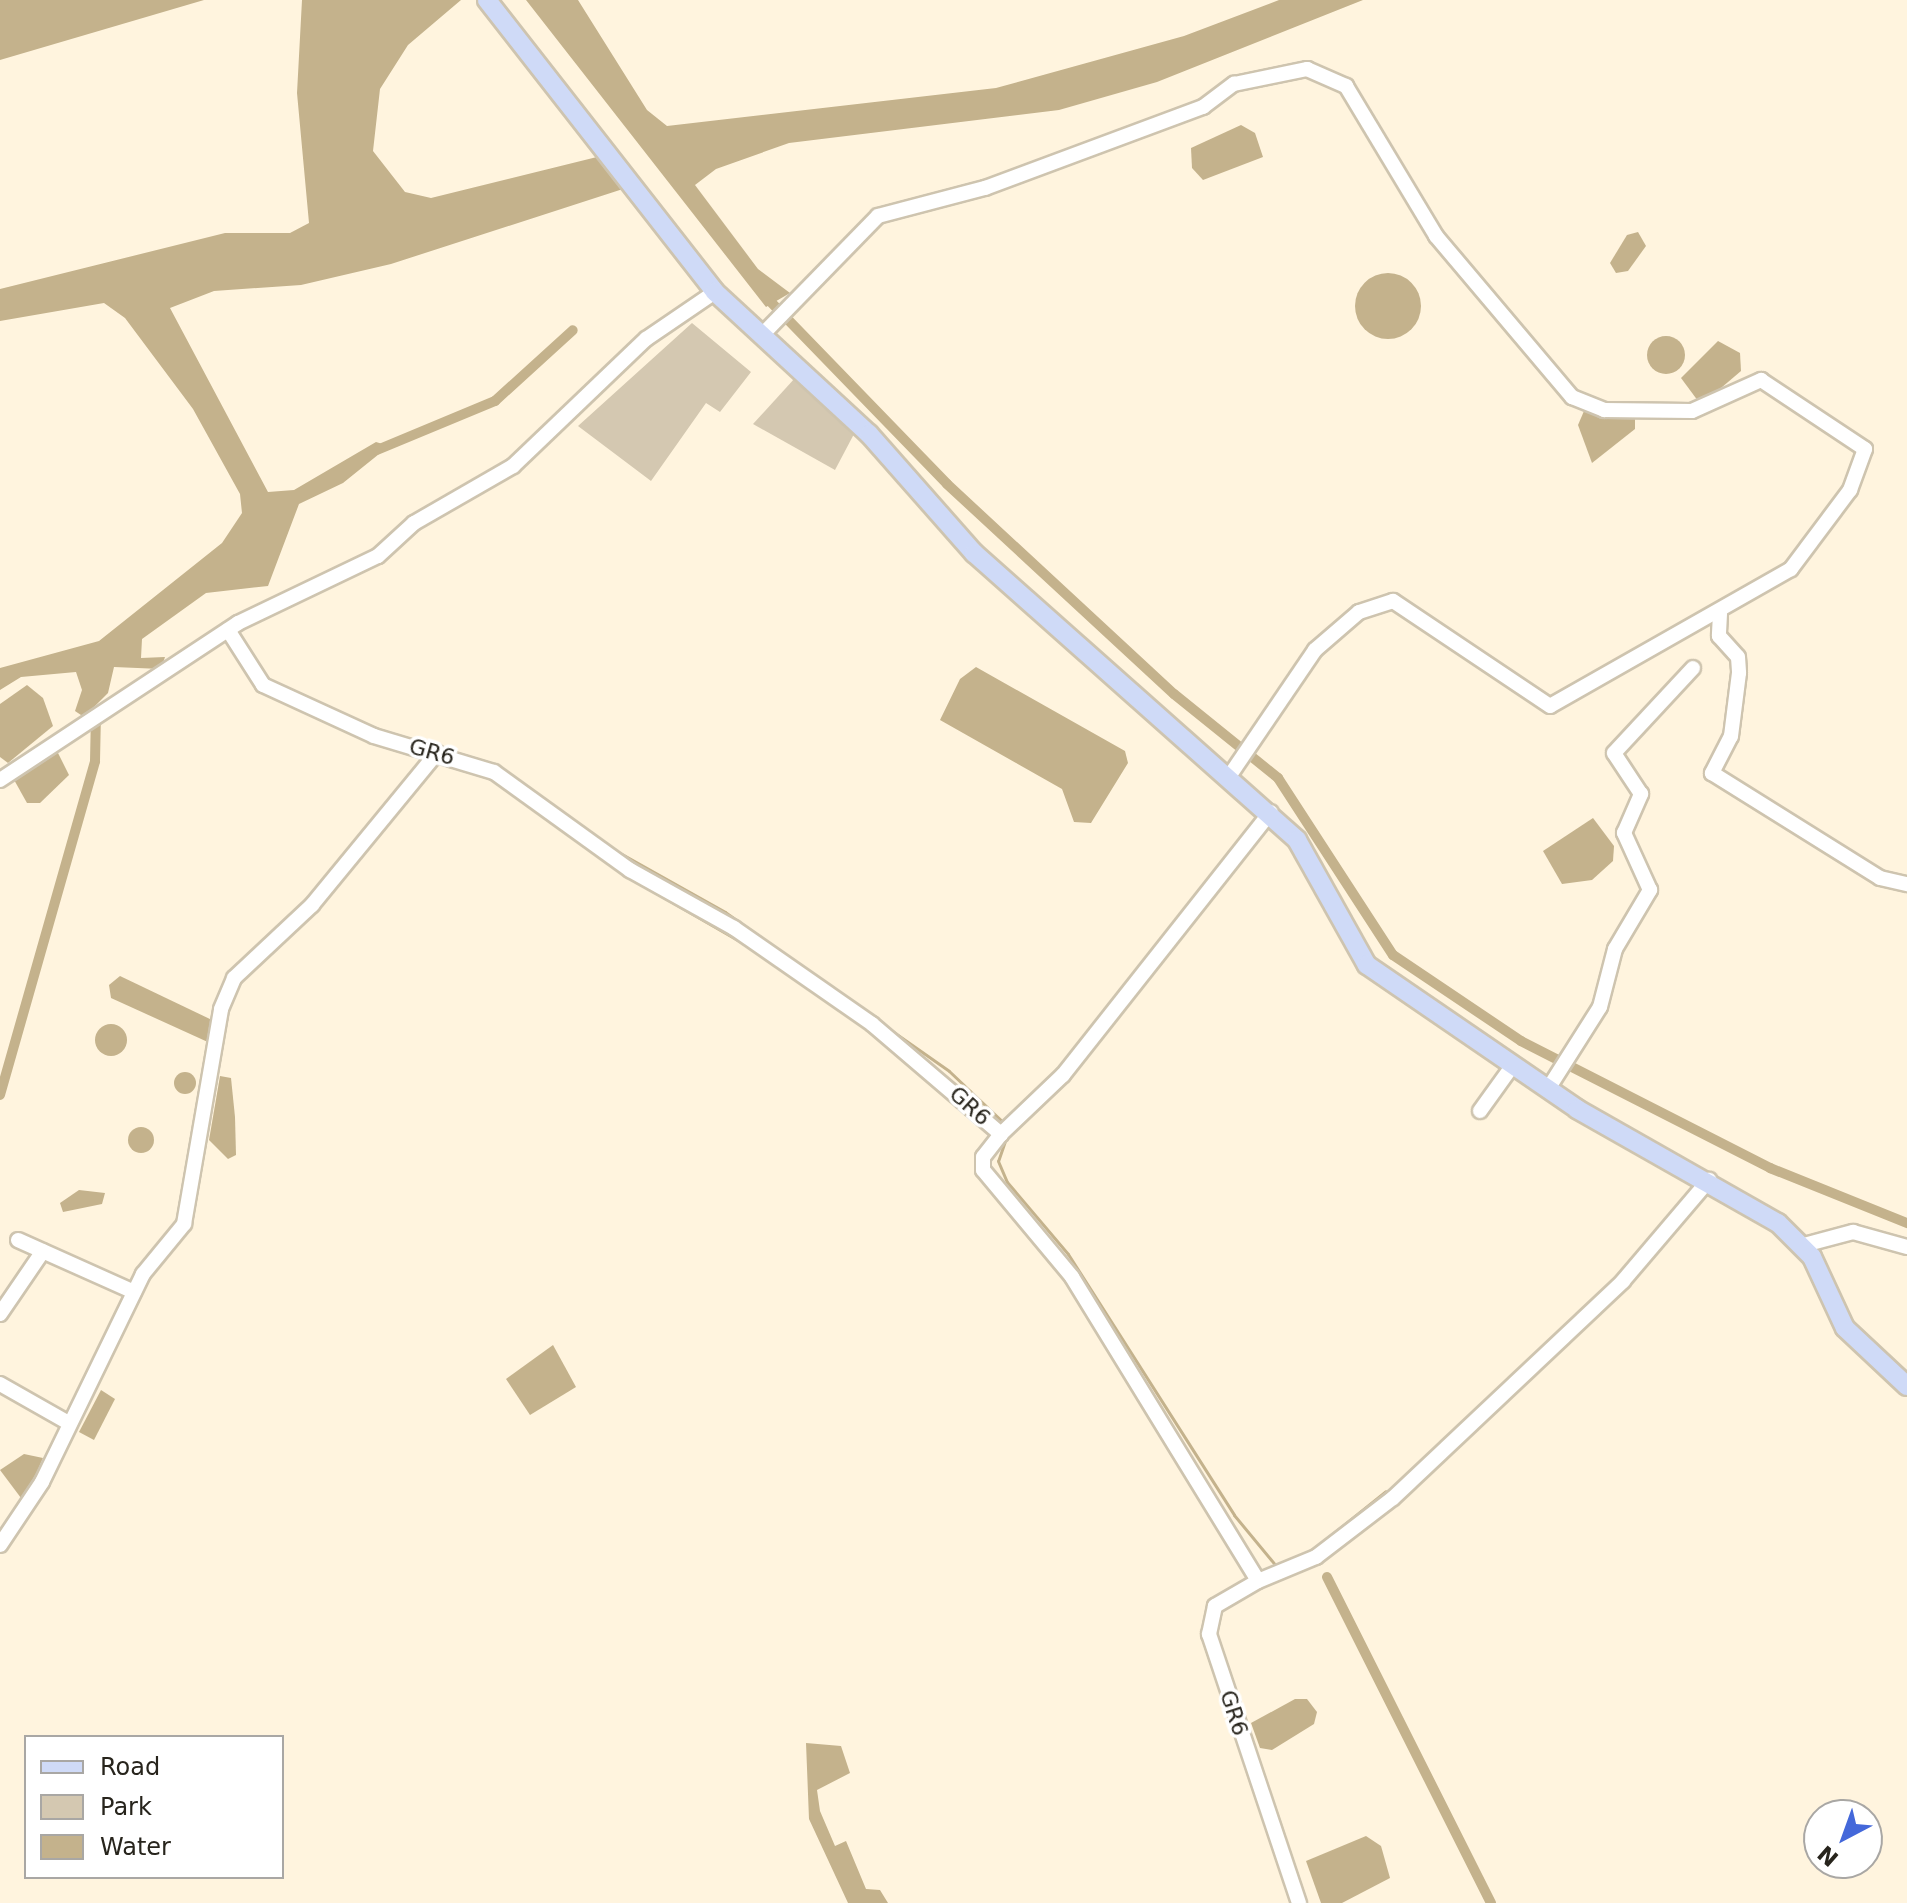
<!DOCTYPE html>
<html>
<head>
<meta charset="utf-8">
<style>
	body { margin:0 }
	#map { position:relative; width:1907px; height:1903px; overflow:hidden; background:#fff4de; font-family:"DejaVu Sans",sans-serif }
	div>[style] { position:absolute }
	.green>* { inset:0; background:#d4c8b1 }
	.water>* { inset:0; background:#c4b28c }
	.round { border-radius:50% }
	.stream>* { height:3px; margin:-1.5px; padding:0 1.5px; transform-origin:1.5px; border-radius:1.5px; background:#c4b28c }
	.canal>* { height:10px; margin:-5px; padding:0 5px; transform-origin:5px; border-radius:5px; background:#c4b28c }
	.roads { filter:drop-shadow(2px 0 #cec4af) drop-shadow(-2px 0 #cec4af) drop-shadow(0 2px #cec4af) drop-shadow(0 -2px #cec4af) }
	.minor>* { height:14px; margin:-7px; padding:0 7px; transform-origin:7px; border-radius:7px; background:#fff }
	.major>* { height:18px; margin:-9px; padding:0 9px; transform-origin:9px; border-radius:9px; background:#cfdaf7 }
	span { translate:-50% -50%; white-space:nowrap; text-align:center; line-height:1.15; -webkit-text-stroke:7px #fff; paint-order:stroke }
	.street-label { font-size:22px; color:#27241c }
	.legend { position:absolute; left:24px; top:1735px; width:260px; height:144px; box-sizing:border-box; background:#fff; border:2px solid #a9a7a4; margin:0; padding:10px 14px; list-style:none; font-size:24px; color:#27241c }
	.legend li { display:flex; align-items:center; gap:16px; height:40px }
	.legend b { width:40px; border:2px solid #a9a7a4 }
	.north { position:absolute; left:1803px; top:1799px; width:80px; height:80px; box-sizing:border-box; background:#fff; border:2px solid #a9a7a4; border-radius:50%; rotate:221deg; font-size:22px; font-weight:700; line-height:32px; text-align:center; color:#27241c }
	.north::after { content:''; display:block; margin:auto; width:28px; height:36px; background:#4468da; clip-path:polygon(50% 0,100% 100%,50% 72%,0 100%) }
</style>
</head>
<body>
<div id="map">
	<div class="green">
		<i style="clip-path:polygon(692px 323px,751px 372px,720px 412px,706px 403px,651px 481px,578px 426px)"></i>
		<i style="clip-path:polygon(795px 378px,854px 434px,835px 470px,753px 424px)"></i>
	</div>
	<div class="water">
		<i style="clip-path:polygon(0 0,204px 0,0 60px)"></i>
		<i style="clip-path:polygon(302px 0,461px 0,408px 45px,380px 89px,373px 151px,405px 192px,431px 198px,601px 156px,626px 188px,391px 264px,301px 285px,214px 291px,170px 308px,268px 492px,294px 490px,376px 442px,389px 446px,343px 483px,299px 504px,268px 586px,206px 593px,142px 639px,141px 658px,165px 657px,161px 669px,114px 667px,108px 693px,84px 717px,75px 711px,82px 690px,76px 672px,21px 677px,0 690px,0 668px,99px 641px,222px 543px,242px 513px,240px 494px,193px 409px,125px 318px,104px 303px,0 321px,0 289px,225px 233px,290px 233px,309px 223px,297px 93px)"></i>
		<i style="clip-path:polygon(526px 0,578px 0,647px 110px,667px 126px,996px 88px,1184px 36px,1279px 0,1363px 0,1157px 82px,1059px 110px,789px 143px,716px 169px,695px 185px,758px 269px,790px 293px,766px 307px)"></i>
		<i style="clip-path:polygon(1241px 125px,1255px 133px,1263px 157px,1203px 180px,1192px 168px,1191px 148px)"></i>
		<i style="clip-path:polygon(1638px 232px,1646px 246px,1628px 271px,1616px 273px,1610px 263px,1627px 235px)"></i>
		<i class="round" style="left:1355px;top:273px;width:66px;height:66px"></i>
		<i class="round" style="left:1647px;top:336px;width:38px;height:38px"></i>
		<i style="clip-path:polygon(1718px 341px,1740px 353px,1741px 371px,1701px 405px,1681px 378px)"></i>
		<i style="clip-path:polygon(1584px 411px,1635px 417px,1635px 429px,1592px 463px,1578px 425px)"></i>
		<i style="clip-path:polygon(976px 667px,1125px 751px,1128px 763px,1091px 823px,1074px 822px,1062px 789px,940px 720px,960px 679px)"></i>
		<i style="clip-path:polygon(27px 685px,43px 698px,53px 726px,8px 763px,0 757px,0 704px)"></i>
		<i style="clip-path:polygon(55px 747px,69px 775px,40px 803px,27px 803px,13px 778px)"></i>
		<i style="clip-path:polygon(1593px 818px,1614px 846px,1613px 861px,1592px 880px,1562px 884px,1543px 851px)"></i>
		<i style="clip-path:polygon(120px 976px,212px 1020px,210px 1043px,111px 998px,109px 985px)"></i>
		<i class="round" style="left:95px;top:1024px;width:32px;height:32px"></i>
		<i class="round" style="left:174px;top:1072px;width:22px;height:22px"></i>
		<i style="clip-path:polygon(220px 1076px,231px 1078px,235px 1117px,236px 1155px,228px 1159px,209px 1140px)"></i>
		<i class="round" style="left:128px;top:1127px;width:26px;height:26px"></i>
		<i style="clip-path:polygon(79px 1190px,105px 1193px,102px 1204px,63px 1212px,60px 1203px)"></i>
		<i style="clip-path:polygon(553px 1345px,576px 1387px,530px 1415px,506px 1379px)"></i>
		<i style="clip-path:polygon(101px 1390px,115px 1399px,94px 1440px,79px 1432px)"></i>
		<i style="clip-path:polygon(24px 1454px,43px 1458px,24px 1502px,0 1470px)"></i>
		<i style="clip-path:polygon(1295px 1699px,1307px 1699px,1317px 1712px,1314px 1724px,1272px 1750px,1260px 1748px,1251px 1723px)"></i>
		<i style="clip-path:polygon(806px 1743px,841px 1746px,850px 1773px,817px 1790px,820px 1811px,835px 1846px,846px 1841px,866px 1889px,880px 1890px,888px 1903px,848px 1903px,809px 1819px)"></i>
		<i style="clip-path:polygon(1366px 1836px,1381px 1846px,1390px 1878px,1342px 1903px,1321px 1903px,1306px 1861px)"></i>
	</div>
	<div class="stream">
		<i style="left:523px;top:802px;width:112px;rotate:35.5deg"></i>
		<i style="left:611px;top:848px;width:131px;rotate:29.3deg"></i>
		<i style="left:725px;top:912px;width:174px;rotate:35.2deg"></i>
		<i style="left:637px;top:882px;width:128px;rotate:30deg"></i>
		<i style="left:885px;top:1026px;width:78px;rotate:35.1deg"></i>
		<i style="left:949px;top:1071px;width:79px;rotate:43.5deg"></i>
		<i style="left:1006px;top:1138px;width:24px;rotate:109deg"></i>
		<i style="left:998px;top:1161px;width:23px;rotate:67deg"></i>
		<i style="left:1007px;top:1182px;width:94px;rotate:49.7deg"></i>
		<i style="left:1068px;top:1254px;width:309px;rotate:57.5deg"></i>
		<i style="left:1234px;top:1515px;width:67px;rotate:50.4deg"></i>
		<i style="left:1306px;top:1555px;width:102px;rotate:-38.7deg"></i>
	</div>
	<div class="canal">
		<i style="left:766px;top:297px;width:260px;rotate:45.9deg"></i>
		<i style="left:947px;top:484px;width:309px;rotate:42.8deg"></i>
		<i style="left:1174px;top:694px;width:134px;rotate:38.9deg"></i>
		<i style="left:1278px;top:778px;width:211px;rotate:57deg"></i>
		<i style="left:1393px;top:955px;width:154px;rotate:33.9deg"></i>
		<i style="left:1521px;top:1041px;width:280px;rotate:27deg"></i>
		<i style="left:1770px;top:1168px;width:148px;rotate:21.9deg"></i>
		<i style="left:377px;top:450px;width:128px;rotate:-22.6deg"></i>
		<i style="left:495px;top:401px;width:105px;rotate:-42.3deg"></i>
		<i style="left:0;top:1095px;width:347px;rotate:-74.1deg"></i>
		<i style="left:95px;top:761px;width:47px;rotate:-88.8deg"></i>
		<i style="left:1327px;top:1577px;width:365px;rotate:63.3deg"></i>
	</div>
	<div class="roads">
		<div class="minor">
			<i style="left:762px;top:335px;width:166px;rotate:-45.7deg"></i>
			<i style="left:878px;top:216px;width:111px;rotate:-14.7deg"></i>
			<i style="left:985px;top:188px;width:233px;rotate:-20.4deg"></i>
			<i style="left:1203px;top:107px;width:39px;rotate:-37deg"></i>
			<i style="left:1234px;top:84px;width:75px;rotate:-11.6deg"></i>
			<i style="left:1307px;top:69px;width:43px;rotate:23.6deg"></i>
			<i style="left:1346px;top:86px;width:175px;rotate:59deg"></i>
			<i style="left:1436px;top:236px;width:211px;rotate:49.8deg"></i>
			<i style="left:1572px;top:397px;width:35px;rotate:22deg"></i>
			<i style="left:1604px;top:410px;width:88px;rotate:0.7deg"></i>
			<i style="left:1692px;top:411px;width:76px;rotate:-24.2deg"></i>
			<i style="left:1761px;top:380px;width:125px;rotate:33.6deg"></i>
			<i style="left:1865px;top:449px;width:44px;rotate:110.1deg"></i>
			<i style="left:1850px;top:490px;width:99px;rotate:126.8deg"></i>
			<i style="left:1791px;top:569px;width:277px;rotate:150.4deg"></i>
			<i style="left:1550px;top:706px;width:189px;rotate:-146.2deg"></i>
			<i style="left:1393px;top:601px;width:36px;rotate:162deg"></i>
			<i style="left:1359px;top:612px;width:58px;rotate:139.2deg"></i>
			<i style="left:1315px;top:650px;width:151px;rotate:124.2deg"></i>
			<i style="left:1720px;top:614px;width:22px;rotate:93deg"></i>
			<i style="left:1719px;top:636px;width:28px;rotate:48deg"></i>
			<i style="left:1738px;top:657px;width:16px;rotate:86deg"></i>
			<i style="left:1739px;top:673px;width:64px;rotate:97.2deg"></i>
			<i style="left:1731px;top:736px;width:42px;rotate:117.2deg"></i>
			<i style="left:1712px;top:773px;width:198px;rotate:32deg"></i>
			<i style="left:1880px;top:878px;width:28px;rotate:13deg"></i>
			<i style="left:228px;top:630px;width:65px;rotate:57.5deg"></i>
			<i style="left:263px;top:685px;width:122px;rotate:24.7deg"></i>
			<i style="left:374px;top:736px;width:125px;rotate:16.7deg"></i>
			<i style="left:494px;top:772px;width:168px;rotate:35.8deg"></i>
			<i style="left:630px;top:870px;width:119px;rotate:29.1deg"></i>
			<i style="left:734px;top:928px;width:168px;rotate:34.8deg"></i>
			<i style="left:872px;top:1024px;width:170px;rotate:40.5deg"></i>
			<i style="left:1001px;top:1134px;width:29px;rotate:128deg"></i>
			<i style="left:983px;top:1157px;width:13px;rotate:90deg"></i>
			<i style="left:983px;top:1170px;width:139px;rotate:50.2deg"></i>
			<i style="left:1072px;top:1277px;width:356px;rotate:58.5deg"></i>
			<i style="left:1258px;top:1581px;width:50px;rotate:149.8deg"></i>
			<i style="left:1215px;top:1606px;width:29px;rotate:102deg"></i>
			<i style="left:1209px;top:1634px;width:284px;rotate:71.5deg"></i>
			<i style="left:0;top:780px;width:285px;rotate:-33.4deg"></i>
			<i style="left:238px;top:623px;width:155px;rotate:-25.6deg"></i>
			<i style="left:378px;top:556px;width:49px;rotate:-42.5deg"></i>
			<i style="left:414px;top:523px;width:114px;rotate:-29.9deg"></i>
			<i style="left:513px;top:466px;width:184px;rotate:-43.7deg"></i>
			<i style="left:646px;top:339px;width:83px;rotate:-34.3deg"></i>
			<i style="left:1548px;top:1089px;width:97px;rotate:-57.6deg"></i>
			<i style="left:1600px;top:1007px;width:60px;rotate:-75.5deg"></i>
			<i style="left:1615px;top:949px;width:69px;rotate:-59.3deg"></i>
			<i style="left:1650px;top:890px;width:63px;rotate:-114.5deg"></i>
			<i style="left:1624px;top:833px;width:43px;rotate:-66.4deg"></i>
			<i style="left:1641px;top:794px;width:49px;rotate:-123.4deg"></i>
			<i style="left:1614px;top:753px;width:116px;rotate:-47.1deg"></i>
			<i style="left:1480px;top:1111px;width:57px;rotate:-54.3deg"></i>
			<i style="left:1001px;top:1134px;width:86px;rotate:-43.6deg"></i>
			<i style="left:1063px;top:1075px;width:335px;rotate:-51.7deg"></i>
			<i style="left:18px;top:1240px;width:127px;rotate:24.1deg"></i>
			<i style="left:1804px;top:1245px;width:51px;rotate:-14.9deg"></i>
			<i style="left:1853px;top:1232px;width:56px;rotate:15.5deg"></i>
			<i style="left:0;top:1314px;width:76px;rotate:-55.7deg"></i>
			<i style="left:0;top:1384px;width:77px;rotate:29.6deg"></i>
			<i style="left:0;top:1545px;width:76px;rotate:-56.3deg"></i>
			<i style="left:42px;top:1482px;width:231px;rotate:-64.1deg"></i>
			<i style="left:143px;top:1274px;width:65px;rotate:-50.6deg"></i>
			<i style="left:184px;top:1224px;width:218px;rotate:-80.2deg"></i>
			<i style="left:221px;top:1009px;width:34px;rotate:-67deg"></i>
			<i style="left:234px;top:978px;width:107px;rotate:-43.1deg"></i>
			<i style="left:312px;top:905px;width:197px;rotate:-50.6deg"></i>
			<i style="left:1258px;top:1581px;width:63px;rotate:-22.5deg"></i>
			<i style="left:1316px;top:1557px;width:97px;rotate:-37.5deg"></i>
			<i style="left:1393px;top:1498px;width:316px;rotate:-43.3deg"></i>
			<i style="left:1623px;top:1281px;width:133px;rotate:-49.6deg"></i>
		</div>
		<div class="major">
			<i style="left:487px;top:0;width:370px;rotate:52deg"></i>
			<i style="left:715px;top:292px;width:209px;rotate:42.7deg"></i>
			<i style="left:869px;top:434px;width:159px;rotate:48.6deg"></i>
			<i style="left:974px;top:553px;width:432px;rotate:41.6deg"></i>
			<i style="left:1297px;top:840px;width:143px;rotate:60.8deg"></i>
			<i style="left:1367px;top:965px;width:255px;rotate:34.4deg"></i>
			<i style="left:1577px;top:1109px;width:231px;rotate:29.6deg"></i>
			<i style="left:1778px;top:1223px;width:48px;rotate:45deg"></i>
			<i style="left:1812px;top:1257px;width:78px;rotate:65.1deg"></i>
			<i style="left:1845px;top:1328px;width:85px;rotate:43.1deg"></i>
		</div>
	</div>
	<div class="street-label">
		<span style="left:432px;top:752px;rotate:16deg">GR6</span>
		<span style="left:970px;top:1106px;rotate:42deg">GR6</span>
		<span style="left:1234px;top:1713px;rotate:72deg">GR6</span>
	</div>
	<ul class="legend">
	<li><b style="height:10px;background:#cfdaf7"></b>Road</li>
	<li><b style="height:22px;background:#d4c8b1"></b>Park</li>
	<li><b style="height:22px;background:#c4b28c"></b>Water</li>
	</ul>
	<div class="north">N</div>
</div>
</body>
</html>
